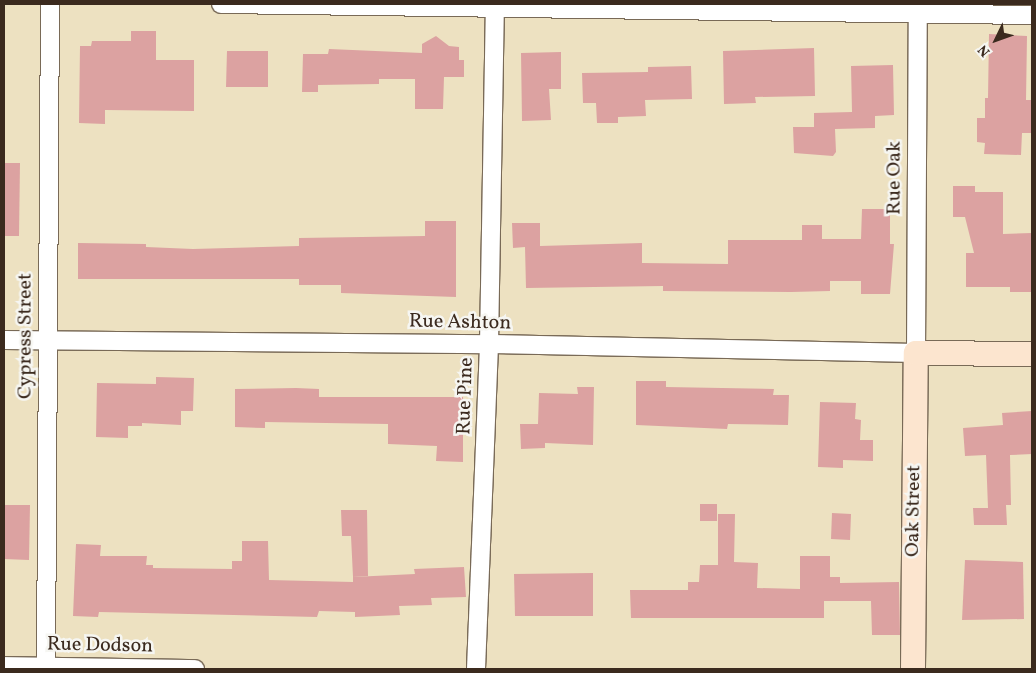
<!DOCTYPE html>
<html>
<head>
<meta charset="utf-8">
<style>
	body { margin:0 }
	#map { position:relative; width:1036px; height:673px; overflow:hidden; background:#ede1c1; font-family:Vollkorn,serif }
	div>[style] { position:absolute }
	.building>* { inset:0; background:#dca2a1 }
	.roads { filter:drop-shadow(1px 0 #796a57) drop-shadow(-1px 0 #796a57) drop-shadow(0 1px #796a57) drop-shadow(0 -1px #796a57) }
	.street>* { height:18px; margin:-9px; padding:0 9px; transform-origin:9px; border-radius:9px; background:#fff }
	.secondary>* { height:24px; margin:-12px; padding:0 12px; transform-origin:12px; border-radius:12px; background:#fce5cf }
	span { translate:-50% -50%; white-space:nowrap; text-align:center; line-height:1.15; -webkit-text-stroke:5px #f6f6f2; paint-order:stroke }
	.street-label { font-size:20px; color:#3b2a1e }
	.frame { position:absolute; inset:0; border:5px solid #3b2a1e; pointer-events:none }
	.north { position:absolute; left:971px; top:15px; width:50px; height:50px; -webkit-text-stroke:4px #f6f6f2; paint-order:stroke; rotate:228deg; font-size:14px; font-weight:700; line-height:20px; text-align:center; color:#3b2a1e }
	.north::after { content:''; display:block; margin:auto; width:18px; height:22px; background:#3b2a1e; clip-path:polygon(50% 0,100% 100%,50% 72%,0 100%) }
</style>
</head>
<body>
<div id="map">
	<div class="building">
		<i style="clip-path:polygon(131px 31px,156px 31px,156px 60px,194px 60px,194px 111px,105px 110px,105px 124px,79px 123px,80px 46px,91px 46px,92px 41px,131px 41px)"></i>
		<i style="clip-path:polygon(989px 34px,1027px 36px,1026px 100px,1032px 100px,1032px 133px,1022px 133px,1021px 155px,984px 154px,985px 143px,977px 142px,977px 118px,985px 118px,985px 98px,988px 98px)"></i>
		<i style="clip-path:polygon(436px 36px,449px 46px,459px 47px,459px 60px,464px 60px,464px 77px,444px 77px,443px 109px,415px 109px,415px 79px,379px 79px,379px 84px,318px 85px,318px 92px,302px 92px,303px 54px,328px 54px,329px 49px,422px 53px,422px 44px)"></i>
		<i style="clip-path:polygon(814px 48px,815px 96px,755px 97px,756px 103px,724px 104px,723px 51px)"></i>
		<i style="clip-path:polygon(227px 51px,268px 51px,268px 87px,226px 87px)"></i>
		<i style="clip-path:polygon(561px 52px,561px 89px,549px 89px,551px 120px,522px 121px,521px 53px)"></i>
		<i style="clip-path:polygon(893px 65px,894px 115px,875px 116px,875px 128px,835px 129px,836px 152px,833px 156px,794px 153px,793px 127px,814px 127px,814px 113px,852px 112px,851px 66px)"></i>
		<i style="clip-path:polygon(691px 66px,692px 99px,645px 100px,646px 116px,618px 117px,618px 123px,597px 123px,596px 103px,583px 103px,582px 73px,648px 72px,648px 67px)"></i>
		<i style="clip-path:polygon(4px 163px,20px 163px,19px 236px,4px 236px)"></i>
		<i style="clip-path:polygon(953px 186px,975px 186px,975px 192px,1003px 192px,1003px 234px,1032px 233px,1032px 292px,1010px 292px,1010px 287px,966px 287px,966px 253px,974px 253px,965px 217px,953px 217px)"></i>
		<i style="clip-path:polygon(862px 209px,890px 209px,890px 244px,894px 244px,890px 294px,861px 294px,861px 281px,830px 281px,830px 291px,791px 292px,663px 291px,663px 286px,526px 288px,525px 247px,513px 248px,512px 223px,540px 223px,540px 246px,642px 243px,642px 263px,728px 264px,728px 240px,802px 240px,802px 225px,822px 225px,822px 239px,861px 239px)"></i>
		<i style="clip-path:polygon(425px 221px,456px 221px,456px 297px,341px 293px,341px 285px,299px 285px,299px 279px,78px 279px,78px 243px,146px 244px,146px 247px,193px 249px,299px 246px,299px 238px,425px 236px)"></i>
		<i style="clip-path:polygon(156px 377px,194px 378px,193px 411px,181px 411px,181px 425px,142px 423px,142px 426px,128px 426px,128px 438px,96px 437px,97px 383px,156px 384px)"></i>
		<i style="clip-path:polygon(636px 381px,666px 381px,666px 387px,774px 389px,773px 395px,789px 395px,788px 425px,728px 424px,727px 429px,636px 425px)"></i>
		<i style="clip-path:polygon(577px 387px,594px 387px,593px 445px,545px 443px,545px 448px,521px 449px,520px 424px,538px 424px,539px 393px,578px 394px)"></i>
		<i style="clip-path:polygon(296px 388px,319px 389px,319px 397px,463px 397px,463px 462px,436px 461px,437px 446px,388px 444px,388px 424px,265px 422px,265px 428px,235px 427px,235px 389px)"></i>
		<i style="clip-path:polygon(820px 402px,856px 403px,855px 419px,861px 420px,860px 440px,873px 440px,873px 461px,843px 460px,843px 468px,818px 467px)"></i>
		<i style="clip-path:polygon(1032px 411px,1032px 454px,1010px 455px,1011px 505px,1006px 505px,1007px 525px,974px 525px,973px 508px,988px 508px,986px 455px,965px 456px,963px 428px,1003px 425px,1002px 413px)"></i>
		<i style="clip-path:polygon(700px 504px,717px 504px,717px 521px,700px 521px)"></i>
		<i style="clip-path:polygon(4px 505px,30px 505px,29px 560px,4px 559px)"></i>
		<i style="clip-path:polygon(341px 510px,367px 510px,368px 576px,353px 577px,351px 536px,342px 536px)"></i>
		<i style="clip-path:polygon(832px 513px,851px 514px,850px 540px,831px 539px)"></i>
		<i style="clip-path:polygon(718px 514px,735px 514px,734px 562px,758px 563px,757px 588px,800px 589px,800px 556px,830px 556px,830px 577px,840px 577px,840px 583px,899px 582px,900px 635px,872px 635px,871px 601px,824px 601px,824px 618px,631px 618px,630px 590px,688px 590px,688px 582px,699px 582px,700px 565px,718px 565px)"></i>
		<i style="clip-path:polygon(242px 541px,268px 541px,269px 580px,353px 582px,353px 577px,415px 574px,414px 569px,464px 567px,466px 597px,431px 598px,432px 605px,399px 606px,400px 615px,355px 617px,355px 612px,319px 611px,317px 617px,99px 612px,98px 617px,73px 616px,76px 544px,101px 545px,100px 556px,147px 556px,146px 565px,153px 565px,153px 568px,232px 569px,232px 561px,242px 561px)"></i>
		<i style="clip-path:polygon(965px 560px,1023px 562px,1024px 619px,962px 620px)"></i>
		<i style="clip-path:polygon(593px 573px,593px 616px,515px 616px,514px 574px)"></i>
	</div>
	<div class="roads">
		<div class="street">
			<i style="left:221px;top:4px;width:811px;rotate:0.78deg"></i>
			<i style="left:4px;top:340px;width:485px;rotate:0.5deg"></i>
			<i style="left:489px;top:344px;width:427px;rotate:1.2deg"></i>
			<i style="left:916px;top:353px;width:349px;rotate:-89.7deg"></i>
			<i style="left:4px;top:666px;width:191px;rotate:0.9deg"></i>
			<i style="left:46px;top:669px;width:665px;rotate:-89.66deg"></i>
			<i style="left:476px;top:669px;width:325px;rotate:-87.7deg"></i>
			<i style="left:489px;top:344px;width:340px;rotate:-89deg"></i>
		</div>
		<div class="secondary">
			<i style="left:913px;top:669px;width:316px;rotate:-89.5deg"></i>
			<i style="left:916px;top:353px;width:116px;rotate:0.5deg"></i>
		</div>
	</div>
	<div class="street-label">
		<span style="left:895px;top:178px;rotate:-90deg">Rue Oak</span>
		<span style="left:460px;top:323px;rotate:1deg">Rue Ashton</span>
		<span style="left:26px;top:336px;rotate:-90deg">Cypress Street</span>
		<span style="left:466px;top:396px;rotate:-88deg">Rue Pine</span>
		<span style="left:914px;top:511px;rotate:-89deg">Oak Street</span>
		<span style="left:100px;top:646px;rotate:1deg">Rue Dodson</span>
	</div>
	<div class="frame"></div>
	<div class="north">N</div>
</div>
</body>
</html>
